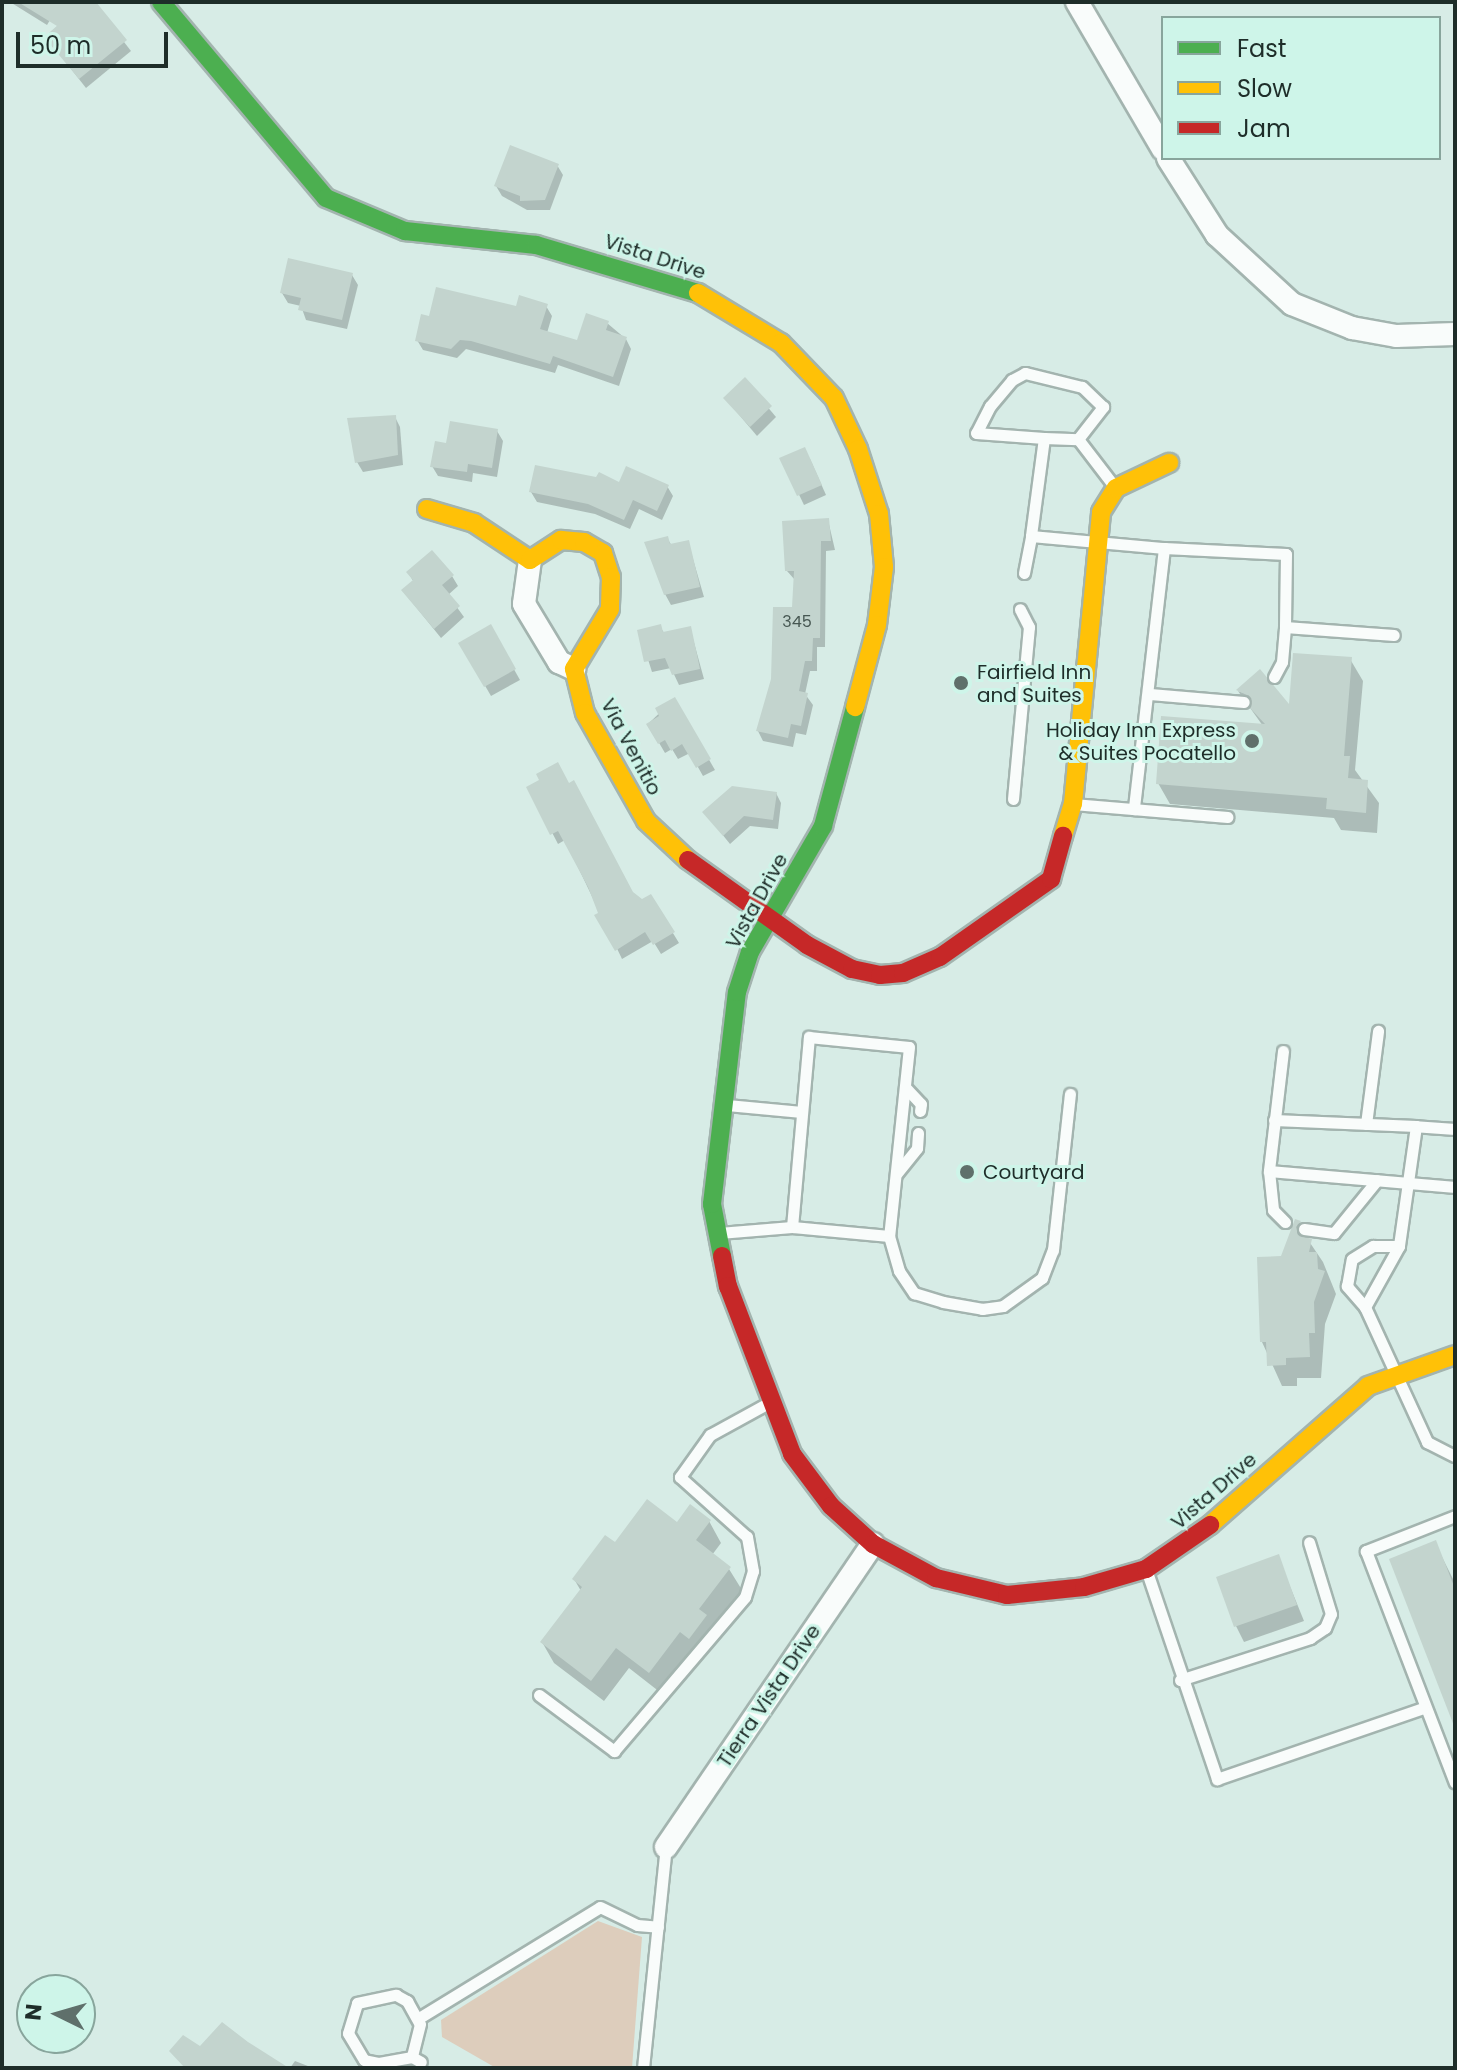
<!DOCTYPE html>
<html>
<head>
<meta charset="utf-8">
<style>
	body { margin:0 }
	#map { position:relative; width:1457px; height:2070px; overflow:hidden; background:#d7ece6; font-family:Poppins,sans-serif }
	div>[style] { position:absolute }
	.green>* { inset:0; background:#ddcdbc }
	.shadow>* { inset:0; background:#0003 }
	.building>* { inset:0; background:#c3d4ce }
	.roads { filter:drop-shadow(2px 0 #a3b4af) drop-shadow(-2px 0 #a3b4af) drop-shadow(0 2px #a3b4af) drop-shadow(0 -2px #a3b4af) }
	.lane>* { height:11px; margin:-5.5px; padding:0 5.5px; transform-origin:5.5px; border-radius:5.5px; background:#f9fcfb }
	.street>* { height:22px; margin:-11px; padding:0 11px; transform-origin:11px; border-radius:11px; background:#f9fcfb }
	.fast>* { height:18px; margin:-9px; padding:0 9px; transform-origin:9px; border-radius:9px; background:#4caf50 }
	.slow>* { height:18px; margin:-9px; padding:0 9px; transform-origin:9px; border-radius:9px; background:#ffc107 }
	.jam>* { height:18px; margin:-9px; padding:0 9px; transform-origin:9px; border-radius:9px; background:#c62828 }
	.dots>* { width:22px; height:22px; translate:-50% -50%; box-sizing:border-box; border:4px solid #cef5e9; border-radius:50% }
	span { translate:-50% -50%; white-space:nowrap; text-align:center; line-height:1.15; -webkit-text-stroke:6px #cef5e9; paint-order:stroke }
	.number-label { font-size:16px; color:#475752 }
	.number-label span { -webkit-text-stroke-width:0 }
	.street-label { font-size:20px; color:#1e2d29 }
	.poi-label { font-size:20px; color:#1e2d29 }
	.left { translate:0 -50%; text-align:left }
	.right { translate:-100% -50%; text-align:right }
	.frame { position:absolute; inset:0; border:4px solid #1e2d29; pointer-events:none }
	.legend { position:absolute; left:1161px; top:16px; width:280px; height:144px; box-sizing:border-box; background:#cef5e9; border:2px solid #88a59c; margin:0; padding:10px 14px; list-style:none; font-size:24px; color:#1e2d29 }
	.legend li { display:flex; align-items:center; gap:16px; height:40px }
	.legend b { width:40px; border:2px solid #88a59c }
	.north { position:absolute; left:16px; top:1974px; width:80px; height:80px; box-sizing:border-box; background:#cef5e9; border:2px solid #88a59c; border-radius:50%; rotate:275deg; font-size:22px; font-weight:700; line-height:32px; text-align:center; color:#1e2d29 }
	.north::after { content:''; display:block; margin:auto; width:28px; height:36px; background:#5f706b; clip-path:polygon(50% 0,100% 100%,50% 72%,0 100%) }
	.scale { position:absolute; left:16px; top:32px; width:152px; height:36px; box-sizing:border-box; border:4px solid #1e2d29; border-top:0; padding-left:10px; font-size:24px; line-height:28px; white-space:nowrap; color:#1e2d29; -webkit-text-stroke:6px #cef5e9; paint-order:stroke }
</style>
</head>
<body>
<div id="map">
	<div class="green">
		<i style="clip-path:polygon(598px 1921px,642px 1937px,632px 2068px,496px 2068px,442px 2037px,441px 2020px)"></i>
	</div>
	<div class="shadow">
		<i style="clip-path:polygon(10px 2px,61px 2px,47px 25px)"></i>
		<i style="clip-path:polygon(82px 2px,93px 2px,131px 51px,86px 88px,46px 37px)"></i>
		<i style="clip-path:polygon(557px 165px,563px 175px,550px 210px,527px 210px,502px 196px,496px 186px)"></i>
		<i style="clip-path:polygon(352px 275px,358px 285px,347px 329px,306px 320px,301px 306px,288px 303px,282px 293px)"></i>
		<i style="clip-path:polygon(546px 306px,552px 316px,547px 333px,578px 342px,607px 323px,626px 339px,631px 349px,619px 386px,558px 365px,555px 373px,466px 349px,457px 358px,423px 350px,417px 340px,431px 318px)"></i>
		<i style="clip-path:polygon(745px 380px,776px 417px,757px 436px,725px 398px)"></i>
		<i style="clip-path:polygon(395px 417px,400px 427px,403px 465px,363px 472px,357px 462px)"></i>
		<i style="clip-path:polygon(497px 431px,503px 441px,497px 477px,473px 473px,472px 482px,438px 476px,432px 466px,448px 445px)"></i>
		<i style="clip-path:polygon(782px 459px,810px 459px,826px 495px,804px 505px)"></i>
		<i style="clip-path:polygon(620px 484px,667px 486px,673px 496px,662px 520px,639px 509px,630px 529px,595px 514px,537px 502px,531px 492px)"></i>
		<i style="clip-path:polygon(828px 520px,835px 550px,826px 551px,825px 647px,817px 647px,817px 671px,810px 671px,805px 694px,813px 705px,806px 735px,796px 733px,793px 747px,763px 741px,758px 731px,794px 609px,795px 580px,787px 571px)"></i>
		<i style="clip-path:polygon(667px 538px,672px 546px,688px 542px,704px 597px,671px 605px,665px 594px)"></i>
		<i style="clip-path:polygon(408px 573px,452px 576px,458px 586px,448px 595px,464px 617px,441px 638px,403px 591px,414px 582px)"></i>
		<i style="clip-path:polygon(490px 627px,520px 680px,491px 696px,461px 644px)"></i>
		<i style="clip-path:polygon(660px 627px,665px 634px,690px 628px,704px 679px,679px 685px,671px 668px,652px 672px,639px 631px)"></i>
		<i style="clip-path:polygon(1350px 659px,1363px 681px,1355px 770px,1379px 803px,1377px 833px,1341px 830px,1334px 818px,1170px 804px,1158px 783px,1263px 726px,1238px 691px,1291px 709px)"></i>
		<i style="clip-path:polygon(674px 699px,715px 770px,703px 776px,690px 753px,678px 759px,672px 749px,665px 753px,648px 724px)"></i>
		<i style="clip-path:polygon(529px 788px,632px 894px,642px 902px,651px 897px,679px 943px,661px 954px,653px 941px,622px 959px,565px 840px,558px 844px)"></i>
		<i style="clip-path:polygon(776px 793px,781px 803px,778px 829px,750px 826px,730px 844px,705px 813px)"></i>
		<i style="clip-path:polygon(1296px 1222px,1323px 1262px,1336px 1294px,1325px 1324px,1321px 1378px,1297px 1378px,1297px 1386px,1282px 1386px,1262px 1342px)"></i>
		<i style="clip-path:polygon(709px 1521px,721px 1543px,712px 1555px,729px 1569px,742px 1590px,713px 1628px,718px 1637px,701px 1659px,692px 1652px,661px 1693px,629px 1668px,604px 1701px,554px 1663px,542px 1642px,581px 1591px,574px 1579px,615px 1544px,677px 1524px)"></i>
		<i style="clip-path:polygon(1435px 1543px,1455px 1583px,1455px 1724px,1392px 1560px)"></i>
		<i style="clip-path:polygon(1278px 1557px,1304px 1621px,1244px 1642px,1236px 1626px)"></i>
		<i style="clip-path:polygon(295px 2061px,313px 2068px,290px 2068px)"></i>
	</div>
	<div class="building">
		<i style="clip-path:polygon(18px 2px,96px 2px,127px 40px,79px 79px,44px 37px,57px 26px)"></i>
		<i style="clip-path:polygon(510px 145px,559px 164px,545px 200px,520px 201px,520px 196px,494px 186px)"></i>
		<i style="clip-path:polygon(288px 258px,353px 273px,342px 320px,298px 310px,301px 298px,280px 293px)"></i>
		<i style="clip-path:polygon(436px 287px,516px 306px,519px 295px,548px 304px,540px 329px,577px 340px,586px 313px,609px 321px,606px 330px,627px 337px,613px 377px,553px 356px,550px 364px,471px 341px,460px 340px,451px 349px,415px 341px,421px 314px,429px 316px)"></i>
		<i style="clip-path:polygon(745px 377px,772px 406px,750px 427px,723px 398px)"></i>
		<i style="clip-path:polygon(396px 415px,398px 455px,355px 463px,347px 418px)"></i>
		<i style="clip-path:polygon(450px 421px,498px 429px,492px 468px,468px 464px,467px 472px,430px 467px,435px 441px,446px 443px)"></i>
		<i style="clip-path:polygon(805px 447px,822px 485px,797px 496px,779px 458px)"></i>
		<i style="clip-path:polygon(535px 465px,596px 477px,599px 472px,619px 482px,626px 466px,669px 485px,657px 511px,633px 500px,624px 520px,588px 504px,529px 492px)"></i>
		<i style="clip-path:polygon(829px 518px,831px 541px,821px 541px,820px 638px,813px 638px,812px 661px,805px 661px,799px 691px,808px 693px,801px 726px,791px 724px,788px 738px,756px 731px,771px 679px,773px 607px,792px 607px,794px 571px,785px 571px,782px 521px)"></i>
		<i style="clip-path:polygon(668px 536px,670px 544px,689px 540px,700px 587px,664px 595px,644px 542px)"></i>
		<i style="clip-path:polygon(432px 550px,454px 575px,442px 585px,460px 606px,434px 629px,401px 590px,413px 580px,406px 572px)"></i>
		<i style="clip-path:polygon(491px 624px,516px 669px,484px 687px,458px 643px)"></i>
		<i style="clip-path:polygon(661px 624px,663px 632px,691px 626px,700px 669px,672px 675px,665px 658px,644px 662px,637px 630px)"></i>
		<i style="clip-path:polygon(1293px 653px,1352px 657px,1344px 756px,1350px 756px,1348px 778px,1368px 780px,1366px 813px,1326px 809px,1327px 798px,1156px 784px,1161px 716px,1265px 724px,1250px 708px,1249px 696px,1236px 690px,1260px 669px,1289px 704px)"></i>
		<i style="clip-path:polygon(675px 697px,711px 759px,696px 768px,682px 744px,671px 751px,665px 740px,658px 744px,646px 724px,659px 716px,655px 708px)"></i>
		<i style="clip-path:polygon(558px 762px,569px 783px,574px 780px,633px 892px,642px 899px,651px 894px,675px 932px,653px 945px,645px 932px,615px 951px,594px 915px,598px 913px,588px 887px,558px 831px,550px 835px,526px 787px,539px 780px,536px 774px)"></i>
		<i style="clip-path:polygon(732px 786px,777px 792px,773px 820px,744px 816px,723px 836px,702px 812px)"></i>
		<i style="clip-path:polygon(1295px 1219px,1301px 1221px,1296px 1227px,1298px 1235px,1312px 1239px,1309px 1252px,1317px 1252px,1318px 1269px,1325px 1271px,1314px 1302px,1315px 1333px,1309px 1333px,1310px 1357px,1286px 1358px,1286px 1365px,1267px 1366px,1266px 1342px,1260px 1342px,1257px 1257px,1281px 1256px)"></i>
		<i style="clip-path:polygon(647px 1499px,677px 1522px,690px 1504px,711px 1520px,696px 1540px,731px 1567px,699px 1609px,707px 1615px,689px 1639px,680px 1632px,649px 1673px,616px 1648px,591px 1681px,540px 1642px,582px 1587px,572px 1579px,605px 1535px,615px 1542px)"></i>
		<i style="clip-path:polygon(1436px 1540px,1455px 1589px,1454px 1726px,1389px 1559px)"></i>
		<i style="clip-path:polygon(1279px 1554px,1297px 1605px,1234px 1627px,1216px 1577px)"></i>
		<i style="clip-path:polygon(222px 2022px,248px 2042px,289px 2068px,185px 2068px,169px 2051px,183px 2035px,200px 2046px)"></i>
	</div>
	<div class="roads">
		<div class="lane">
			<i style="left:1044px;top:438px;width:34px;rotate:2deg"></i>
			<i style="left:1078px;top:439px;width:41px;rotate:-52deg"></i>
			<i style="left:1103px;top:407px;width:29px;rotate:-136deg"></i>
			<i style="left:1082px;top:387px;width:59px;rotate:-166.2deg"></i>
			<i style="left:1025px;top:373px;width:15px;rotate:152deg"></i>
			<i style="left:1012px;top:380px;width:34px;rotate:130deg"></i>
			<i style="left:990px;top:406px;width:30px;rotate:117deg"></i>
			<i style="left:976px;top:433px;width:68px;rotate:4.2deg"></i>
			<i style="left:1044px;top:438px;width:99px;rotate:97.6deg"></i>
			<i style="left:1031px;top:536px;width:134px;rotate:5.2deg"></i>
			<i style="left:1164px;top:548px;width:263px;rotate:96.6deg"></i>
			<i style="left:1078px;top:439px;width:59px;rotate:52.5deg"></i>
			<i style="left:1164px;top:548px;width:122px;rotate:2.8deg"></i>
			<i style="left:1286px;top:554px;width:73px;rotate:90.8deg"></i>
			<i style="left:1285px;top:627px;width:109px;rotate:4.2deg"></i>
			<i style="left:1024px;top:573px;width:38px;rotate:-79deg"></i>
			<i style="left:1274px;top:677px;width:17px;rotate:-62deg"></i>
			<i style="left:1282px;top:662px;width:35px;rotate:-85deg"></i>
			<i style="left:1150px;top:694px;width:94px;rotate:4.9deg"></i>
			<i style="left:1013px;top:799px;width:173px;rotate:-84.7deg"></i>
			<i style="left:1029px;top:627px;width:20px;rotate:-117deg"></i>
			<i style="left:1073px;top:804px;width:155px;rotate:4.8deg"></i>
			<i style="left:1283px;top:1051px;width:121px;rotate:96.7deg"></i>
			<i style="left:1269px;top:1171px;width:187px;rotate:4.9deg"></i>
			<i style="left:905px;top:1087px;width:23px;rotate:47deg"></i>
			<i style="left:921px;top:1104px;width:7px;rotate:98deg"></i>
			<i style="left:727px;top:1105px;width:75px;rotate:5.3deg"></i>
			<i style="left:1274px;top:1120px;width:142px;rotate:2.4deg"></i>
			<i style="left:1366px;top:1124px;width:94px;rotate:-82.6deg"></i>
			<i style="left:1455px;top:1129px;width:39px;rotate:-176deg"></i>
			<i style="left:1416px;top:1126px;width:121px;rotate:98.1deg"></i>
			<i style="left:1399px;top:1246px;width:70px;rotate:119.1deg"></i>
			<i style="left:1365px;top:1307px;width:149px;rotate:65.3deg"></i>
			<i style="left:1427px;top:1442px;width:31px;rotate:27deg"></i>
			<i style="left:1269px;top:1171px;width:39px;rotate:84deg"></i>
			<i style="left:1273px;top:1210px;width:17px;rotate:45deg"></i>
			<i style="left:897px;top:1173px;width:32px;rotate:-51deg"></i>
			<i style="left:917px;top:1148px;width:15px;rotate:-86deg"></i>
			<i style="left:1304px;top:1229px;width:30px;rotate:8deg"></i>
			<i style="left:1334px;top:1233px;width:68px;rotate:-50.9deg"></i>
			<i style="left:719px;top:1233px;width:73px;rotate:-4.7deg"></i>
			<i style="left:889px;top:1236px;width:97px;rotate:-174.7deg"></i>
			<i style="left:792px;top:1227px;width:191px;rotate:-84.9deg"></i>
			<i style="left:809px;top:1037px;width:100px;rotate:5.7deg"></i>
			<i style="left:909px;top:1047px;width:190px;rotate:96deg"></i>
			<i style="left:889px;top:1236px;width:36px;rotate:74deg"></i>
			<i style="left:899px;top:1271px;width:27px;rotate:56deg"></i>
			<i style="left:914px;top:1293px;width:30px;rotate:17deg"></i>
			<i style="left:943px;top:1302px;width:40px;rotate:10deg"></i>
			<i style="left:982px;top:1309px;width:21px;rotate:-8deg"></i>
			<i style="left:1003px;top:1306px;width:48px;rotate:-35.7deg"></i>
			<i style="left:1042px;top:1278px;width:30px;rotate:-69deg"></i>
			<i style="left:1053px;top:1250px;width:157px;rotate:-83.8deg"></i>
			<i style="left:1365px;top:1307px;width:28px;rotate:-131deg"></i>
			<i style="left:1347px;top:1286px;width:27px;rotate:-80deg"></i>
			<i style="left:1352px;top:1259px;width:25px;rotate:-32deg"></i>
			<i style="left:1373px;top:1246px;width:26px"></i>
			<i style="left:1455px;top:1516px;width:96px;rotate:158.5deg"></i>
			<i style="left:1366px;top:1551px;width:248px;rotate:69deg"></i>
			<i style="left:1146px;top:1569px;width:222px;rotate:71.3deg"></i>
			<i style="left:1217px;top:1779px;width:218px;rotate:-19deg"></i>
			<i style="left:1180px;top:1680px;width:137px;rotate:-17.9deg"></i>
			<i style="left:1310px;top:1638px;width:18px;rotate:-34deg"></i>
			<i style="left:1325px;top:1628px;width:15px;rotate:-67deg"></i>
			<i style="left:1331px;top:1614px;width:75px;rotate:-107deg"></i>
			<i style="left:539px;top:1695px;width:94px;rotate:36.7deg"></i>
			<i style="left:614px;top:1751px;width:202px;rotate:-49.6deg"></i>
			<i style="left:745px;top:1597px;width:27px;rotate:-73deg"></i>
			<i style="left:753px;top:1571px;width:35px;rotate:-100deg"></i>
			<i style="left:747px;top:1537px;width:90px;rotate:-138.2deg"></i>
			<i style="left:680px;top:1477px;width:52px;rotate:-54.5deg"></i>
			<i style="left:710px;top:1435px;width:68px;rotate:-28.8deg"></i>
			<i style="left:419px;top:2018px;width:212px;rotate:-31.5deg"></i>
			<i style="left:600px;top:1907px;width:41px;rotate:25.9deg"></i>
			<i style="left:637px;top:1925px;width:21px;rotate:5deg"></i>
			<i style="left:412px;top:2057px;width:35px;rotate:170deg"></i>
			<i style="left:378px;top:2063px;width:14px;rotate:-168deg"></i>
			<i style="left:364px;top:2060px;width:31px;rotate:-121deg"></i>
			<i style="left:348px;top:2033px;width:31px;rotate:-73deg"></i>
			<i style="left:357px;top:2003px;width:40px;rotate:-12deg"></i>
			<i style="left:396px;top:1995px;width:13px;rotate:29deg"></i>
			<i style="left:407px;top:2001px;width:26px;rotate:61deg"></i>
			<i style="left:420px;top:2024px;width:34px;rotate:104deg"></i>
			<i style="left:412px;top:2057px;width:10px;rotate:29deg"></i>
			<i style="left:643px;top:2068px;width:222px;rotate:-84.1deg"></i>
		</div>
		<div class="street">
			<i style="left:1077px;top:2px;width:170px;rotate:59.7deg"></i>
			<i style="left:1168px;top:158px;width:91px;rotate:57.5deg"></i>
			<i style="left:1217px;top:235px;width:102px;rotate:42.6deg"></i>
			<i style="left:1292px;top:304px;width:65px;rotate:21.8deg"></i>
			<i style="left:1352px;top:328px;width:45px;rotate:10.3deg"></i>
			<i style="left:1396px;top:336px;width:59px;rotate:-1.9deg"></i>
			<i style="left:530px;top:560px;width:44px;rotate:97.8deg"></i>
			<i style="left:524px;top:604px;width:68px;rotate:58.9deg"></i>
			<i style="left:559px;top:662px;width:17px;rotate:25deg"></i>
			<i style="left:666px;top:1847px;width:367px;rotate:-55.7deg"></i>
		</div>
		<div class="fast">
			<i style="left:161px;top:2px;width:256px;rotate:49.9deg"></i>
			<i style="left:326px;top:198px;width:86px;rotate:22.7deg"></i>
			<i style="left:405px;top:231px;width:132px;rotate:6.1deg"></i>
			<i style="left:536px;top:245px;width:169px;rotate:16.5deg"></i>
			<i style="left:722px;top:1256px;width:53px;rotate:-100.9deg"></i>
			<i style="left:712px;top:1204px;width:213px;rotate:-83.3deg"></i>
			<i style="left:737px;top:992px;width:42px;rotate:-72deg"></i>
			<i style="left:750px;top:952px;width:146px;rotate:-59.9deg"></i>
			<i style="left:823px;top:826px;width:123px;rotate:-74.9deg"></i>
		</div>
		<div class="slow">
			<i style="left:698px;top:293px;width:97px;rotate:31.1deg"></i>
			<i style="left:781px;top:343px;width:76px;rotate:46.1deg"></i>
			<i style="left:834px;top:398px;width:56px;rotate:64.8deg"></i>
			<i style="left:858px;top:449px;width:68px;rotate:72.1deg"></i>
			<i style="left:879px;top:514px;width:53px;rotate:84.6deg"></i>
			<i style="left:884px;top:567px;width:58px;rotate:96.9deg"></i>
			<i style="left:877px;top:625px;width:85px;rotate:105deg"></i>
			<i style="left:427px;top:509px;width:49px;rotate:16.6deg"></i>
			<i style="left:474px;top:523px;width:67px;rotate:33.5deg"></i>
			<i style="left:530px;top:560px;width:37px;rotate:-33deg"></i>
			<i style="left:561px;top:540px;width:23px;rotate:5deg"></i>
			<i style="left:584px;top:542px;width:22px;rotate:30deg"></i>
			<i style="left:603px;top:553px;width:25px;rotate:72deg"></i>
			<i style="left:611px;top:577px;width:32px;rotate:92deg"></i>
			<i style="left:610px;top:609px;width:70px;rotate:121deg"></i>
			<i style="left:574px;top:669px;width:45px;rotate:76deg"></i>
			<i style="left:585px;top:713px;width:124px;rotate:60.5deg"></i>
			<i style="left:646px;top:821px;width:57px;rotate:42.9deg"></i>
			<i style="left:1063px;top:836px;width:34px;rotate:-73deg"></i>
			<i style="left:1073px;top:804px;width:293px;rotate:-84.5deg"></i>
			<i style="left:1101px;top:512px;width:28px;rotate:-58deg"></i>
			<i style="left:1116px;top:488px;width:59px;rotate:-25.3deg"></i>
			<i style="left:1210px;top:1525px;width:210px;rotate:-41.3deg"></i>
			<i style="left:1368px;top:1386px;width:92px;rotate:-19.6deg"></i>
		</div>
		<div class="jam">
			<i style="left:688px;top:860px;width:146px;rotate:35.5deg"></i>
			<i style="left:807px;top:945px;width:51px;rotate:28.1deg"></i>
			<i style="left:852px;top:969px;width:29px;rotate:12deg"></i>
			<i style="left:880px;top:975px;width:23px;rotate:-5deg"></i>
			<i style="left:903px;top:973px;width:40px;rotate:-23.4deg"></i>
			<i style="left:940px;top:957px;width:136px;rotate:-35.1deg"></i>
			<i style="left:1051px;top:879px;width:45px;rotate:-74.4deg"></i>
			<i style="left:722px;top:1256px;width:31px;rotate:79deg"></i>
			<i style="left:728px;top:1286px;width:180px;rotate:69.1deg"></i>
			<i style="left:792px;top:1454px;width:65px;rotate:53.1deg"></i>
			<i style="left:831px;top:1506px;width:57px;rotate:42.1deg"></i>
			<i style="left:873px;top:1544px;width:72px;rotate:28.4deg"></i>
			<i style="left:936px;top:1578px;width:73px;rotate:13.5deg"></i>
			<i style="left:1007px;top:1595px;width:77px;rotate:-5.9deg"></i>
			<i style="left:1084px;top:1587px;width:65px;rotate:-16.2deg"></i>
			<i style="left:1146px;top:1569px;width:78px;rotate:-34.5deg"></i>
		</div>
	</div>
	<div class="dots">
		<i style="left:961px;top:683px;background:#5f706b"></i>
		<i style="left:1252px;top:741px;background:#5f706b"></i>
		<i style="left:967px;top:1172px;background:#5f706b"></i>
	</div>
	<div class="number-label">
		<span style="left:797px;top:622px">345</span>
	</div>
	<div class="street-label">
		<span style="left:655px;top:257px;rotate:18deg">Vista Drive</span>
		<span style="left:631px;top:747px;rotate:62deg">Via Venitio</span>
		<span style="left:757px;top:901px;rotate:-61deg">Vista Drive</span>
		<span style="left:1214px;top:1491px;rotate:-41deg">Vista Drive</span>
		<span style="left:769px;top:1696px;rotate:-56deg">Tierra Vista Drive</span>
	</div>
	<div class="poi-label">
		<span class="left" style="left:977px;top:684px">Fairfield Inn<br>and Suites</span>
		<span class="right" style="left:1236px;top:742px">Holiday Inn Express<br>&amp; Suites Pocatello</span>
		<span class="left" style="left:983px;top:1172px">Courtyard</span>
	</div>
	<div class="frame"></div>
	<ul class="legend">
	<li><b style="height:10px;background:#4caf50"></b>Fast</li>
	<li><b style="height:10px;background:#ffc107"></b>Slow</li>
	<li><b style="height:10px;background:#c62828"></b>Jam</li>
	</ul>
	<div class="north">N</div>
	<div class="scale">50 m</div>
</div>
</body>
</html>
